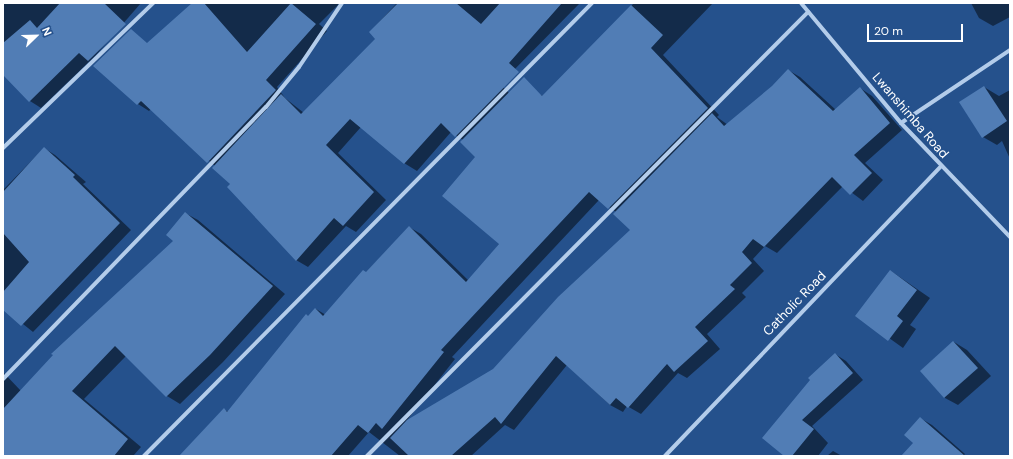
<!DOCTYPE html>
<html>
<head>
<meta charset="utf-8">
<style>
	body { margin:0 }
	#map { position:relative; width:1013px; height:459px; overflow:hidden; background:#25518c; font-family:"DM Sans",sans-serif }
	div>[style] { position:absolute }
	.shadow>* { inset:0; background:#0007 }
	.building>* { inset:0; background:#517db5 }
	.minor>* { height:4px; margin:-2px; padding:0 2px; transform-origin:2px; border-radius:2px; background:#b3ccea }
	span { translate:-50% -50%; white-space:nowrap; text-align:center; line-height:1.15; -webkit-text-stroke:3.5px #25518c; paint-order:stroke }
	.street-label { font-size:13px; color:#fff }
	.frame { position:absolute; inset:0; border:4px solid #fff; pointer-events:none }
	.north { position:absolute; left:16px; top:16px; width:40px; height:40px; -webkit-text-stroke:3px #25518c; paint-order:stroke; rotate:67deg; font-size:11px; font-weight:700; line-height:16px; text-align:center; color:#fff }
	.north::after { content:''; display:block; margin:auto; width:14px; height:18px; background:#fff; clip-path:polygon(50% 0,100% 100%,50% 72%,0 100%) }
	.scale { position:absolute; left:867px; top:24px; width:96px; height:18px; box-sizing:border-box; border:2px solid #fff; border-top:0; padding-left:5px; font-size:12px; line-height:14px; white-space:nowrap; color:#fff; -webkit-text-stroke:3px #25518c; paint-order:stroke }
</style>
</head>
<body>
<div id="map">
	<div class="shadow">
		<i style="clip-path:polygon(3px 3px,141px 3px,95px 56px,41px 108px,30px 101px,3px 71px)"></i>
		<i style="clip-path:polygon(evenodd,194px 3px,340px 3px,319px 24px,327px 31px,277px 87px,285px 98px,304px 113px,377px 39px,370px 32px,397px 3px,580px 3px,500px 84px,513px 97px,539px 94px,544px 97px,634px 3px,713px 3px,663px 55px,719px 115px,717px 117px,728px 125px,773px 86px,788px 70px,800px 77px,836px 110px,860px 88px,872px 96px,902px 130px,865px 163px,883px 180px,863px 201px,843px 186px,777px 253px,765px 246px,753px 259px,764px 271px,742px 293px,746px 297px,707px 334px,720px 349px,687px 378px,678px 373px,641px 414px,627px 406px,623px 412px,610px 405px,567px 365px,514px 430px,505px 425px,471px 456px,400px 456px,369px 432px,348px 456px,180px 456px,224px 410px,229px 412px,316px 309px,326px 315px,409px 227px,421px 234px,469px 281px,500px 243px,477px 157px,463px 140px,451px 132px,417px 171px,404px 163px,361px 127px,338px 153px,386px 200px,356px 232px,346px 226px,308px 267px,296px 260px,215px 166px,151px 109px,149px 111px,138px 104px,194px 3px,599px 200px,616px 212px,631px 230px,493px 370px,404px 424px,455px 359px,452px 357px,599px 200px)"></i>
		<i style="clip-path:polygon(971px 3px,1010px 3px,1010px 17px,993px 26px,979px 18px)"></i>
		<i style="clip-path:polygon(984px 87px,999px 96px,1010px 90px,1010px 159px,1002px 141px,997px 145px,983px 137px)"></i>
		<i style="clip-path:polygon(44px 148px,55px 155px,86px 182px,83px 184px,131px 230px,33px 332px,3px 308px,3px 190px)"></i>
		<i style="clip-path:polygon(185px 213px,198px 220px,285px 294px,223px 362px,180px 404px,167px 396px,126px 356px,84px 399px,141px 447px,133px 456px,3px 456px,3px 372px,21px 391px,175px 241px)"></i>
		<i style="clip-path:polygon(891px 271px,930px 298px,910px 325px,916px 329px,903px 348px,857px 315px)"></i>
		<i style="clip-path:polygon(954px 342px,967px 350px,991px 376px,958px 405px,945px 398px,921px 371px)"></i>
		<i style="clip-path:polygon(835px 354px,846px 361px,863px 380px,812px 426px,828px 443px,818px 456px,785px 456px,764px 438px)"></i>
		<i style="clip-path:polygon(920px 418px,932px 425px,965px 454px,963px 456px,902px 456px,914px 443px)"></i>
		<i style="clip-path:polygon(833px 451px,842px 456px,827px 456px)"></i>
	</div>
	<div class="building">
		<i style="clip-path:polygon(60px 3px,104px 3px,126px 24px,88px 61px,79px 53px,29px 102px,3px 75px,3px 43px,30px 20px,37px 28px)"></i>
		<i style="clip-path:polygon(192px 3px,204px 3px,247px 52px,291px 3px,316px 24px,266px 80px,276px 90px,207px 163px,141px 101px,137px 105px,93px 66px,131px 29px,147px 43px)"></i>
		<i style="clip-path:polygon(398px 3px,456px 3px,481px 24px,500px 3px,562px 3px,509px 63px,519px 72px,455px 137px,441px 123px,404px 164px,350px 119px,326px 145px,374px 192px,343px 226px,334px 218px,296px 261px,227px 187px,230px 184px,212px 168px,281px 94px,301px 114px,375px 39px,369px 32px)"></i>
		<i style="clip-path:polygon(631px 5px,663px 35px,651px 48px,708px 108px,608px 209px,589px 192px,441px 350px,444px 352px,382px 429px,376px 423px,368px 433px,358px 425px,331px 456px,179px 456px,224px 408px,227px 412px,306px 314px,308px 316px,315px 308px,323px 316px,363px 270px,366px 272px,409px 226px,466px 282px,499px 244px,442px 196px,475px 157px,460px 142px,524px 77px,542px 96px)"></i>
		<i style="clip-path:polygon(788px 69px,833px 111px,860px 87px,890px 123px,854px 155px,872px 173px,850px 195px,832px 177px,764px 247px,753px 239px,742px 252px,752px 263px,730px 285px,735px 289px,695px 327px,708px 341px,674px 372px,667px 364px,628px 408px,616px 398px,610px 405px,556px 356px,501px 424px,495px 417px,451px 456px,409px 456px,390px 438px,407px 420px,493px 369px,558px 297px,630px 230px,613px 214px,712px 113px,724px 126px,772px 86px)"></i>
		<i style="clip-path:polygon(984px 86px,1007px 121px,982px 138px,959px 102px)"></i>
		<i style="clip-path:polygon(44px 147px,75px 175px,73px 177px,120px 223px,21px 326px,3px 310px,3px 292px,29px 262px,3px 233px,3px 192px)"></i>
		<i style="clip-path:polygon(185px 212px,273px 286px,210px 355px,166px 397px,115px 346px,72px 391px,128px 439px,114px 456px,3px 456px,3px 409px,53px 355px,51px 354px,173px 241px,166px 235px)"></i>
		<i style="clip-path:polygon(890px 270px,917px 290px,897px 316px,903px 321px,888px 341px,855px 316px)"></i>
		<i style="clip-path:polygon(953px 341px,978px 368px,944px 398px,920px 371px)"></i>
		<i style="clip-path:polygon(835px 353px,853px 373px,802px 420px,814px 429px,792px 456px,784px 456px,762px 438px,810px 380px,808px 378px)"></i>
		<i style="clip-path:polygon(920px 417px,965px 456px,901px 456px,913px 443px,904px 435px)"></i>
	</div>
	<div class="minor">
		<i style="left:801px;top:3px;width:156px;rotate:50.2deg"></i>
		<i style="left:901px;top:123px;width:158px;rotate:46.3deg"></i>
		<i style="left:901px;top:123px;width:131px;rotate:-33.8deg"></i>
		<i style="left:3px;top:148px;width:209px;rotate:-44deg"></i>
		<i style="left:3px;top:379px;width:378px;rotate:-46deg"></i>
		<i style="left:266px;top:107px;width:52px;rotate:-50.5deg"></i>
		<i style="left:299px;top:67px;width:77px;rotate:-56.1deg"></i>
		<i style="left:144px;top:456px;width:637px;rotate:-45.32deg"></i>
		<i style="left:367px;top:456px;width:626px;rotate:-45.19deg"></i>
		<i style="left:665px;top:456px;width:399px;rotate:-46.4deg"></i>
	</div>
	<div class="street-label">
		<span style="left:910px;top:116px;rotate:49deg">Lwanshimba Road</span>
		<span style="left:795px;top:304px;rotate:-46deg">Catholic Road</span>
	</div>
	<div class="frame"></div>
	<div class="north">N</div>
	<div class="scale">20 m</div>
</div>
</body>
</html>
